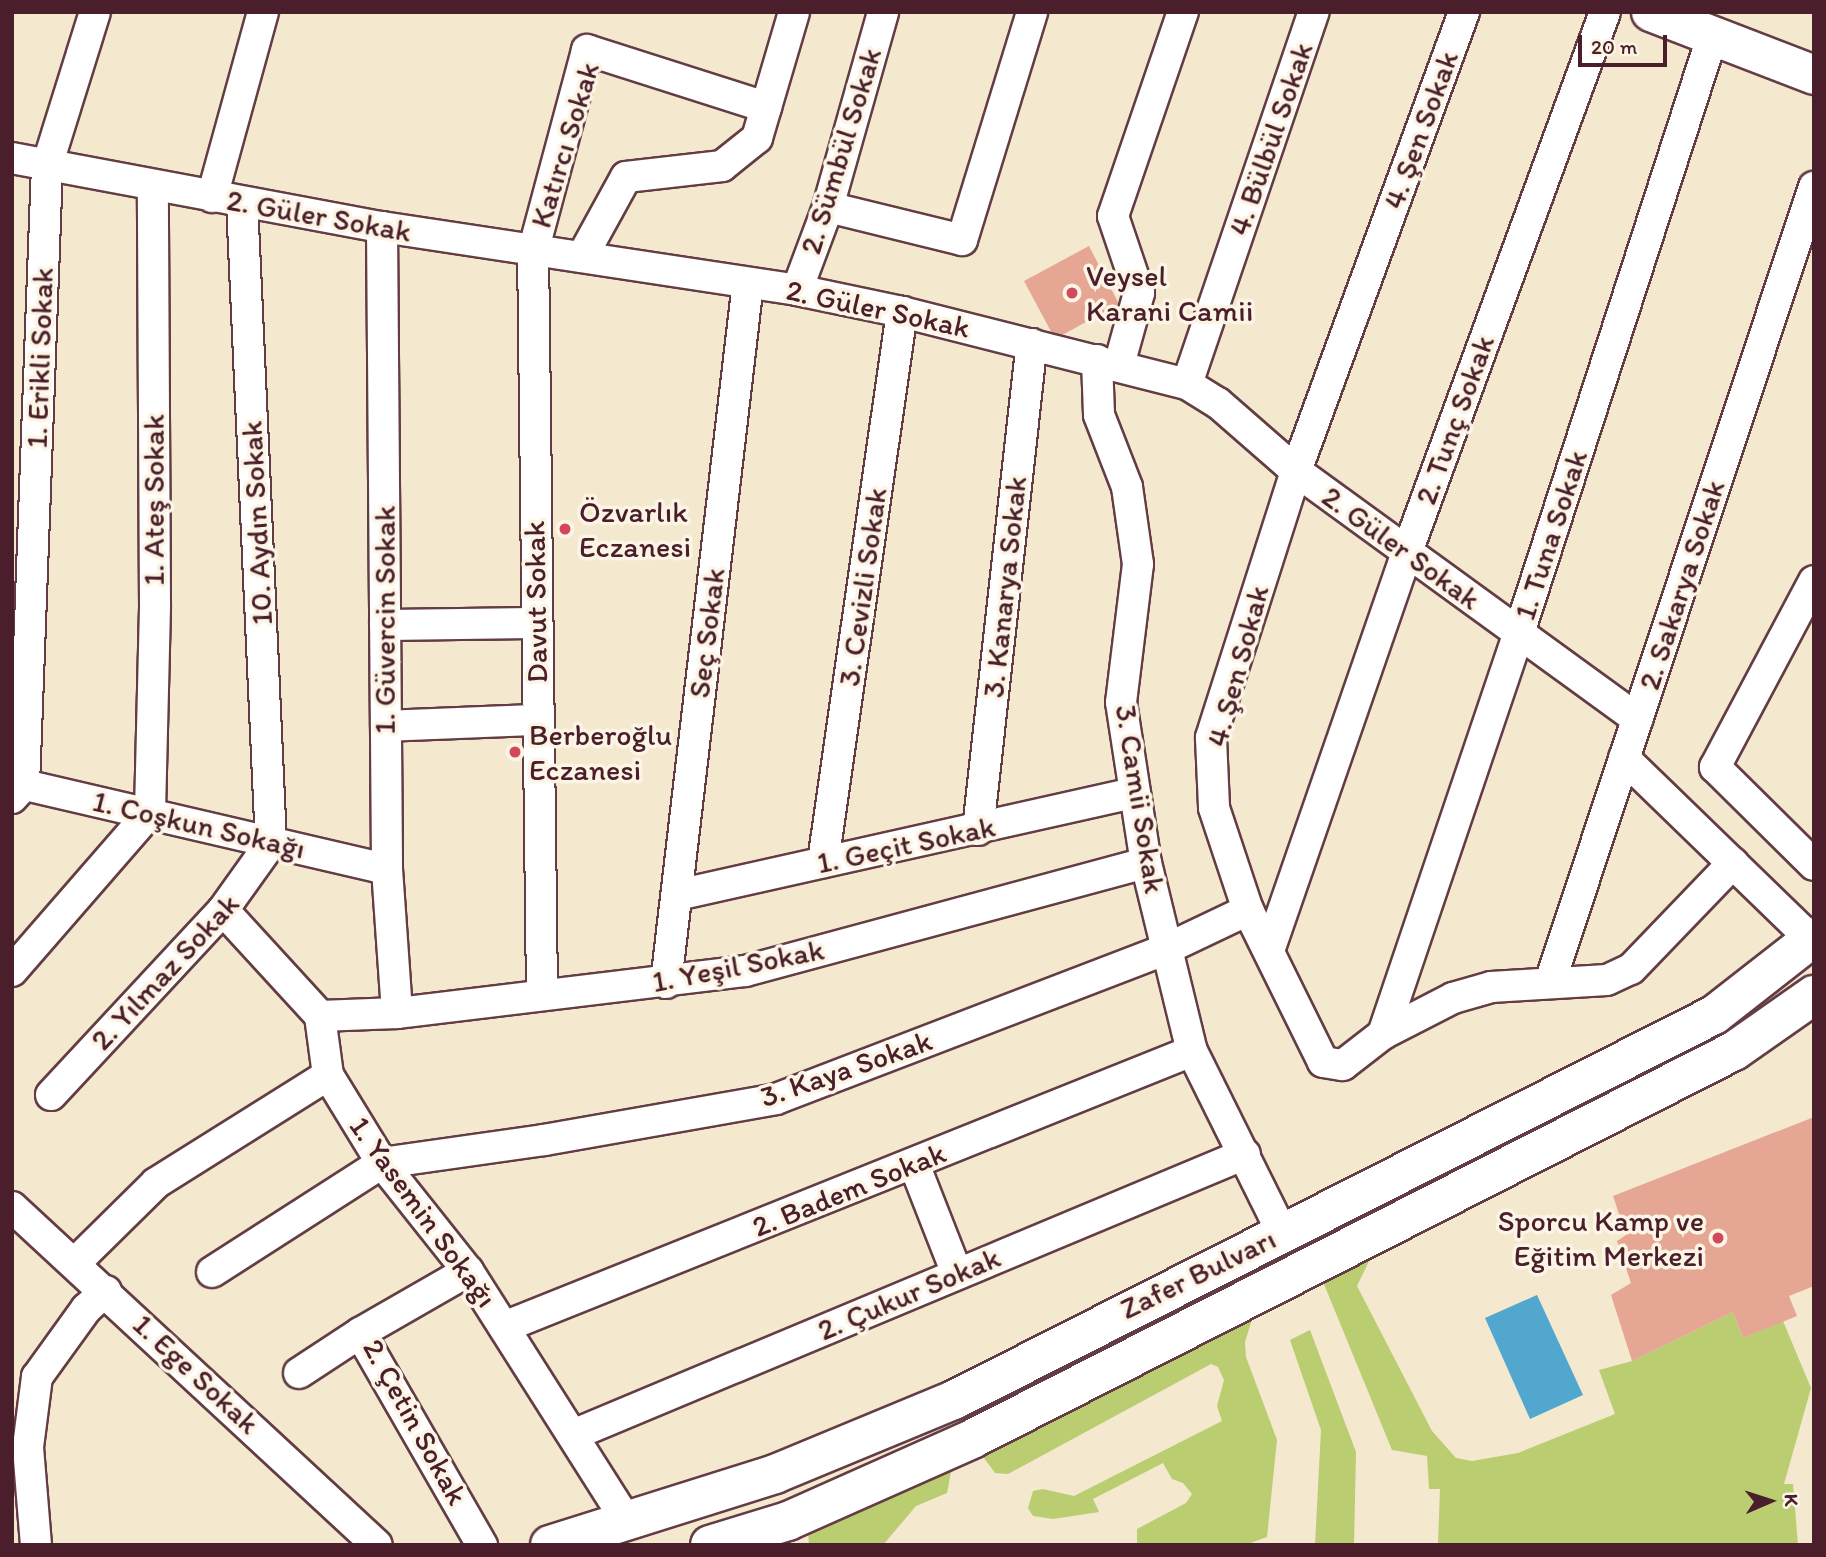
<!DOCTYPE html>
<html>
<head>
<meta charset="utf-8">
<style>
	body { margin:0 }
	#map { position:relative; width:1826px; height:1557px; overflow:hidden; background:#f4e8cf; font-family:Itim,sans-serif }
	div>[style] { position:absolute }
	.green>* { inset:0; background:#bacd71 }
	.water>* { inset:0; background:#52a7ce }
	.building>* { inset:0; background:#e5a794 }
	.roads { filter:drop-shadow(2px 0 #643d44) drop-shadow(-2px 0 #643d44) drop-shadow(0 2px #643d44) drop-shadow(0 -2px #643d44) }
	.street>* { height:30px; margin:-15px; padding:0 15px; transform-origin:15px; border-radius:15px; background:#fff }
	.secondary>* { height:38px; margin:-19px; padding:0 19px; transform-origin:19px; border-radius:19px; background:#fff }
	.primary>* { height:38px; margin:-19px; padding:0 19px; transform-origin:19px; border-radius:19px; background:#fff }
	.dots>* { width:19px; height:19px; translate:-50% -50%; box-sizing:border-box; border:4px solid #fcf5e5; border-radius:50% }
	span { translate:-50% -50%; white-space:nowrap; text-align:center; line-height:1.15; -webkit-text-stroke:7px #fcf5e5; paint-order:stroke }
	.street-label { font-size:30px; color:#4a1f2b }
	.poi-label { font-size:30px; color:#4a1f2b }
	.left { translate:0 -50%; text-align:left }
	.right { translate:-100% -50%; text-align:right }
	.frame { position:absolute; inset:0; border:14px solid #4a1f2b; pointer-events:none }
	.north { position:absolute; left:1735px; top:1466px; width:70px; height:70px; -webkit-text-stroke:5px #fcf5e5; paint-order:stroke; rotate:87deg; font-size:19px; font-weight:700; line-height:28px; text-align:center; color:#4a1f2b }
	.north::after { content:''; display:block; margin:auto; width:24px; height:32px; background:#4a1f2b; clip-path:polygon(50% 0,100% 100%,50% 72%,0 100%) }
	.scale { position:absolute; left:1578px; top:35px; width:89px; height:32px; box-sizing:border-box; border:4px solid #4a1f2b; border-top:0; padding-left:9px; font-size:21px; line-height:24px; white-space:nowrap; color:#4a1f2b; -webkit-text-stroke:5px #fcf5e5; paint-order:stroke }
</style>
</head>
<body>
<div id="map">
	<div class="green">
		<i style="clip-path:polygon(1371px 1257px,1357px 1286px,1432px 1431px,1456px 1458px,1472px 1461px,1518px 1453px,1615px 1414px,1599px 1370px,1632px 1361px,1733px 1312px,1743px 1338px,1783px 1321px,1811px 1388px,1784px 1484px,1793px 1484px,1798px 1545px,1438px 1545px,1440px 1489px,1429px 1489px,1427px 1456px,1392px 1450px,1319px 1272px)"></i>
		<i style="clip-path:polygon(1253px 1316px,1245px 1342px,1246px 1357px,1277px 1440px,1267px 1537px,1245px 1545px,1137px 1545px,1137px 1529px,1186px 1503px,1192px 1494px,1183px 1483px,1172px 1479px,1163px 1463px,1093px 1499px,1099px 1512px,1053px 1519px,1033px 1516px,1028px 1508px,1033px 1491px,1043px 1489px,1074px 1496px,1222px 1421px,1217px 1406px,1224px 1380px,1218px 1367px,1211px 1364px,1008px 1474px,995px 1473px,984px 1458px,979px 1448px)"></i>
		<i style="clip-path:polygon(1310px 1330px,1356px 1452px,1354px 1545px,1315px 1545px,1321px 1430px,1290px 1340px)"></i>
		<i style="clip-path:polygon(946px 1462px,951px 1472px,947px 1493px,916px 1506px,883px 1545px,809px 1545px,807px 1516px)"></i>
	</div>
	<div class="water">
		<i style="clip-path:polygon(1537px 1295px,1583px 1395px,1530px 1419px,1485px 1318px)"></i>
	</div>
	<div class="building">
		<i style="clip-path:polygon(1089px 246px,1119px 304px,1055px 339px,1024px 281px)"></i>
		<i style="clip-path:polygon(1814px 1117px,1814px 1286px,1789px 1296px,1797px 1316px,1743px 1338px,1733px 1312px,1632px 1361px,1611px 1295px,1631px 1283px,1617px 1241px,1626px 1235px,1613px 1196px)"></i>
	</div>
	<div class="roads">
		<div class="street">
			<i style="left:1464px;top:12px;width:489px;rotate:110.1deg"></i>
			<i style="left:1296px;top:471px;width:280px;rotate:107.7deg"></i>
			<i style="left:1211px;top:738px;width:70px;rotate:87.5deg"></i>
			<i style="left:1214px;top:808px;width:108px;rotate:71.6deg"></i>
			<i style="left:1248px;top:910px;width:169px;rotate:63.7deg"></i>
			<i style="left:1323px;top:1062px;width:20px;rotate:9deg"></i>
			<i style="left:1343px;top:1065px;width:51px;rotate:-37.8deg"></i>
			<i style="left:1383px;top:1034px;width:79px;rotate:-27.2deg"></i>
			<i style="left:1453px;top:998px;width:40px;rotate:-16deg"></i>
			<i style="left:1491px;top:987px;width:116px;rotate:-3.5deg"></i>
			<i style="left:1607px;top:980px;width:26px;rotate:-25deg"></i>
			<i style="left:1631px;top:969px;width:147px;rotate:-46.1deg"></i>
			<i style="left:12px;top:158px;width:376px;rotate:10.6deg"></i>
			<i style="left:382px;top:227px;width:420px;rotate:8.6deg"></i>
			<i style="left:797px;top:290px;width:107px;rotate:11.8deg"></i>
			<i style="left:902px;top:312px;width:294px;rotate:14.2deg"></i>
			<i style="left:1187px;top:384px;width:36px;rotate:32deg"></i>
			<i style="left:1218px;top:403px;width:103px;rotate:41.1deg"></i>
			<i style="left:1296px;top:471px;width:422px;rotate:36deg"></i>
			<i style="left:212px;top:197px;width:192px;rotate:-74.6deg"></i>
			<i style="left:828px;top:207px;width:138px;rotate:13.8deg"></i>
			<i style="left:962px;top:240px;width:239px;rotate:-72.9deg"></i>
			<i style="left:382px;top:227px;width:642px;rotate:89.55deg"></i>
			<i style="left:387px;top:869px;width:144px;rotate:86deg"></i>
			<i style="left:582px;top:257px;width:91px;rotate:-61.2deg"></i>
			<i style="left:626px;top:177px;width:97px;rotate:-6.5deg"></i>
			<i style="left:722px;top:166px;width:45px;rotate:-38.7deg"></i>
			<i style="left:757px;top:138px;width:131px;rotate:-73.6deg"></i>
			<i style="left:797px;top:290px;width:89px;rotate:-69.5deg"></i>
			<i style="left:828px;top:207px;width:203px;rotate:-74.2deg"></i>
			<i style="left:1097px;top:360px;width:55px;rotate:87.9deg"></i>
			<i style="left:1099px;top:415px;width:77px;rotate:68.7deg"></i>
			<i style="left:1127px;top:487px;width:78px;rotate:81.9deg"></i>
			<i style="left:1138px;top:564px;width:139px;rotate:97deg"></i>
			<i style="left:1121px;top:702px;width:163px;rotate:81.2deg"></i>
			<i style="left:1146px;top:863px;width:194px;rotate:76.3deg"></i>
			<i style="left:1192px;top:1051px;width:202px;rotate:63.6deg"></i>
			<i style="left:1119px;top:365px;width:75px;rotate:-74.5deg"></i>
			<i style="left:1139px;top:293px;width:81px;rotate:-108.7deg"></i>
			<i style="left:1113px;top:216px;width:216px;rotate:-71.1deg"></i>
			<i style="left:1187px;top:384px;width:393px;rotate:-71.2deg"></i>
			<i style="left:1814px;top:581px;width:211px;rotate:118deg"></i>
			<i style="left:1715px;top:767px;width:139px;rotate:44.7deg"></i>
			<i style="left:385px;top:625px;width:150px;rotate:-0.8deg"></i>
			<i style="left:386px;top:726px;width:151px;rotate:-2.3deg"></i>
			<i style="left:1624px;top:758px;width:260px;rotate:44.1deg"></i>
			<i style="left:12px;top:782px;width:385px;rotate:13.1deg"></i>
			<i style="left:12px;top:798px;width:18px;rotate:-47deg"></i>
			<i style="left:24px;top:785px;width:619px;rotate:-87.87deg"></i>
			<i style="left:47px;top:166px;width:161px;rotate:-72.7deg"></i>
			<i style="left:978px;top:830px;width:489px;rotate:-83.7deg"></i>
			<i style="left:823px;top:862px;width:556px;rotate:-81.83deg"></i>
			<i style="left:677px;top:895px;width:469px;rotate:-12.6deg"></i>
			<i style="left:223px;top:910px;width:144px;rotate:47.5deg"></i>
			<i style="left:320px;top:1016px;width:60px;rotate:82.3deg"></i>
			<i style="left:328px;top:1075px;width:103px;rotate:58.5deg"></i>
			<i style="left:382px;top:1163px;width:138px;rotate:51.5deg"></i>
			<i style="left:468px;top:1271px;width:295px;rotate:57.6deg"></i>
			<i style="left:1270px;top:948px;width:419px;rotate:-70.9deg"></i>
			<i style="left:1407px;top:552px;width:575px;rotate:-69.86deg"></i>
			<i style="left:12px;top:971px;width:211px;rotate:-49deg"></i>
			<i style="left:150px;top:812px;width:208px;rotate:-88.6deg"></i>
			<i style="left:155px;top:604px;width:417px;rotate:-90.3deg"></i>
			<i style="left:1550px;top:982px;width:838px;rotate:-71.63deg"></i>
			<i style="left:666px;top:983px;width:705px;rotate:-83.32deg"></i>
			<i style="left:542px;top:994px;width:742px;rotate:-90.69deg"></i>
			<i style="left:533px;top:252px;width:209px;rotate:-75deg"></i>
			<i style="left:587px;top:50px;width:188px;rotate:17.7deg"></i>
			<i style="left:320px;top:1016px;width:77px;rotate:-2.2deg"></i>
			<i style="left:397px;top:1013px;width:351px;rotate:-6.9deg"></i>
			<i style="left:745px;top:971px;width:415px;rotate:-15.1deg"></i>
			<i style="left:1383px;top:1034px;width:423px;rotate:-71.3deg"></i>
			<i style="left:1519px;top:633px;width:630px;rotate:-72.05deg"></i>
			<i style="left:51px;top:1095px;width:253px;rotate:-47.1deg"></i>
			<i style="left:223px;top:910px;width:82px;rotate:-54.4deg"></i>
			<i style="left:271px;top:843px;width:641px;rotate:-92.59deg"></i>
			<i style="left:914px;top:1164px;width:118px;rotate:68.6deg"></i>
			<i style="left:12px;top:1207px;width:497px;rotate:42.8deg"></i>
			<i style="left:75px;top:1263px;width:114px;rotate:-44.6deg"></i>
			<i style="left:156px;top:1183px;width:203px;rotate:-32.1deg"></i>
			<i style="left:468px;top:1271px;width:125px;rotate:150.1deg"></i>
			<i style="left:360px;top:1333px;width:245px;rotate:60.1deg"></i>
			<i style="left:212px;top:1272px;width:202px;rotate:-32.7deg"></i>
			<i style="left:382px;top:1163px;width:164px;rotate:-8.1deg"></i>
			<i style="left:544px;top:1140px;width:236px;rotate:-10deg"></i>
			<i style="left:776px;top:1099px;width:418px;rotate:-21deg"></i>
			<i style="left:1166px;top:949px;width:91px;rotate:-25.4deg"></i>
			<i style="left:504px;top:1327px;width:741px;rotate:-21.86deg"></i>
			<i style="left:299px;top:1373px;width:73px;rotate:-33.3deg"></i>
			<i style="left:575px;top:1434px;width:726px;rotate:-22.68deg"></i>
			<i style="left:36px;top:1545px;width:98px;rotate:-94.7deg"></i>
			<i style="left:28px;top:1447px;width:71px;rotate:-82.7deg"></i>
			<i style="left:37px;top:1377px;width:84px;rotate:-54.2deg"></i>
			<i style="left:86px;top:1309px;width:27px;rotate:-42deg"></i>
		</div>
		<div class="secondary">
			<i style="left:550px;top:1545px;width:236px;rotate:-17.5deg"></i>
			<i style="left:775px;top:1474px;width:194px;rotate:-22.5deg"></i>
			<i style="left:954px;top:1400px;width:852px;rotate:-26.87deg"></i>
			<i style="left:1714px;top:1015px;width:127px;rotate:-38deg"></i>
			<i style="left:710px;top:1545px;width:82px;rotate:-17.1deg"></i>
			<i style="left:788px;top:1521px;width:204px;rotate:-24deg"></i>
			<i style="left:974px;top:1438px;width:853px;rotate:-26.99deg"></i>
			<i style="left:1734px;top:1051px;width:98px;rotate:-35deg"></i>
		</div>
		<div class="primary">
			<i style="left:1651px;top:12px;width:175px;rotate:21.1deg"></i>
		</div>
	</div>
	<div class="dots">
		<i style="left:1072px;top:293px;background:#d1495b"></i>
		<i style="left:565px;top:529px;background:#d1495b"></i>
		<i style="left:515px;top:752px;background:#d1495b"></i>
		<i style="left:1718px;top:1238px;background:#d1495b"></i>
	</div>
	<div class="street-label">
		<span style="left:1421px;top:130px;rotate:-70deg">4. Şen Sokak</span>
		<span style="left:1271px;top:139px;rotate:-71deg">4. Bülbül Sokak</span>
		<span style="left:565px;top:145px;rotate:-73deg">Katırcı Sokak</span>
		<span style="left:841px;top:151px;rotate:-73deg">2. Sümbül Sokak</span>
		<span style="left:319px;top:216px;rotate:10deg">2. Güler Sokak</span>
		<span style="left:878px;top:309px;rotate:12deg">2. Güler Sokak</span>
		<span style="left:40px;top:358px;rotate:-88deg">1. Erikli Sokak</span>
		<span style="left:1455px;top:420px;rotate:-70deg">2. Tunç Sokak</span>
		<span style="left:154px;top:500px;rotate:-90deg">1. Ateş Sokak</span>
		<span style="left:257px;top:523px;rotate:-93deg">10. Aydın Sokak</span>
		<span style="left:1551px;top:535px;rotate:-72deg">1. Tuna Sokak</span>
		<span style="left:1401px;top:548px;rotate:36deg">2. Güler Sokak</span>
		<span style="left:1682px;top:585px;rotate:-72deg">2. Sakarya Sokak</span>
		<span style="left:863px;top:587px;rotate:-82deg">3. Cevizli Sokak</span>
		<span style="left:1005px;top:587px;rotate:-84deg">3. Kanarya Sokak</span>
		<span style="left:536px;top:602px;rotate:-91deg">Davut Sokak</span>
		<span style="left:385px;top:620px;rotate:-90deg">1. Güvercin Sokak</span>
		<span style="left:707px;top:633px;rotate:-83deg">Seç Sokak</span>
		<span style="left:1238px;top:666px;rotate:-75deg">4. Şen Sokak</span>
		<span style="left:1140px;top:799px;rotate:81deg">3. Camii Sokak</span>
		<span style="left:199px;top:825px;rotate:13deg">1. Coşkun Sokağı</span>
		<span style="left:906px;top:845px;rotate:-12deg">1. Geçit Sokak</span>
		<span style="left:738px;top:966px;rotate:-11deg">1. Yeşil Sokak</span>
		<span style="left:165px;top:972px;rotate:-47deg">2. Yılmaz Sokak</span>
		<span style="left:846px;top:1069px;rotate:-19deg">3. Kaya Sokak</span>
		<span style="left:849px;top:1190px;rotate:-22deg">2. Badem Sokak</span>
		<span style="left:423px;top:1212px;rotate:54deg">1. Yasemin Sokağı</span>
		<span style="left:1198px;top:1274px;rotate:-26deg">Zafer Bulvarı</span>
		<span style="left:909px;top:1294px;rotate:-23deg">2. Çukur Sokak</span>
		<span style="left:196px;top:1374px;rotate:43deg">1. Ege Sokak</span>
		<span style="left:415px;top:1422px;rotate:61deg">2. Çetin Sokak</span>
	</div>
	<div class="poi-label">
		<span class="left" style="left:1086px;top:293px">Veysel<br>Karani Camii</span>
		<span class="left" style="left:579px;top:529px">Özvarlık<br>Eczanesi</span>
		<span class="left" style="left:529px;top:752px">Berberoğlu<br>Eczanesi</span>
		<span class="right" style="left:1704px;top:1238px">Sporcu Kamp ve<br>Eğitim Merkezi</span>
	</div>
	<div class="frame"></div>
	<div class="north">K</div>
	<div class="scale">20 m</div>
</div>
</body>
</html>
